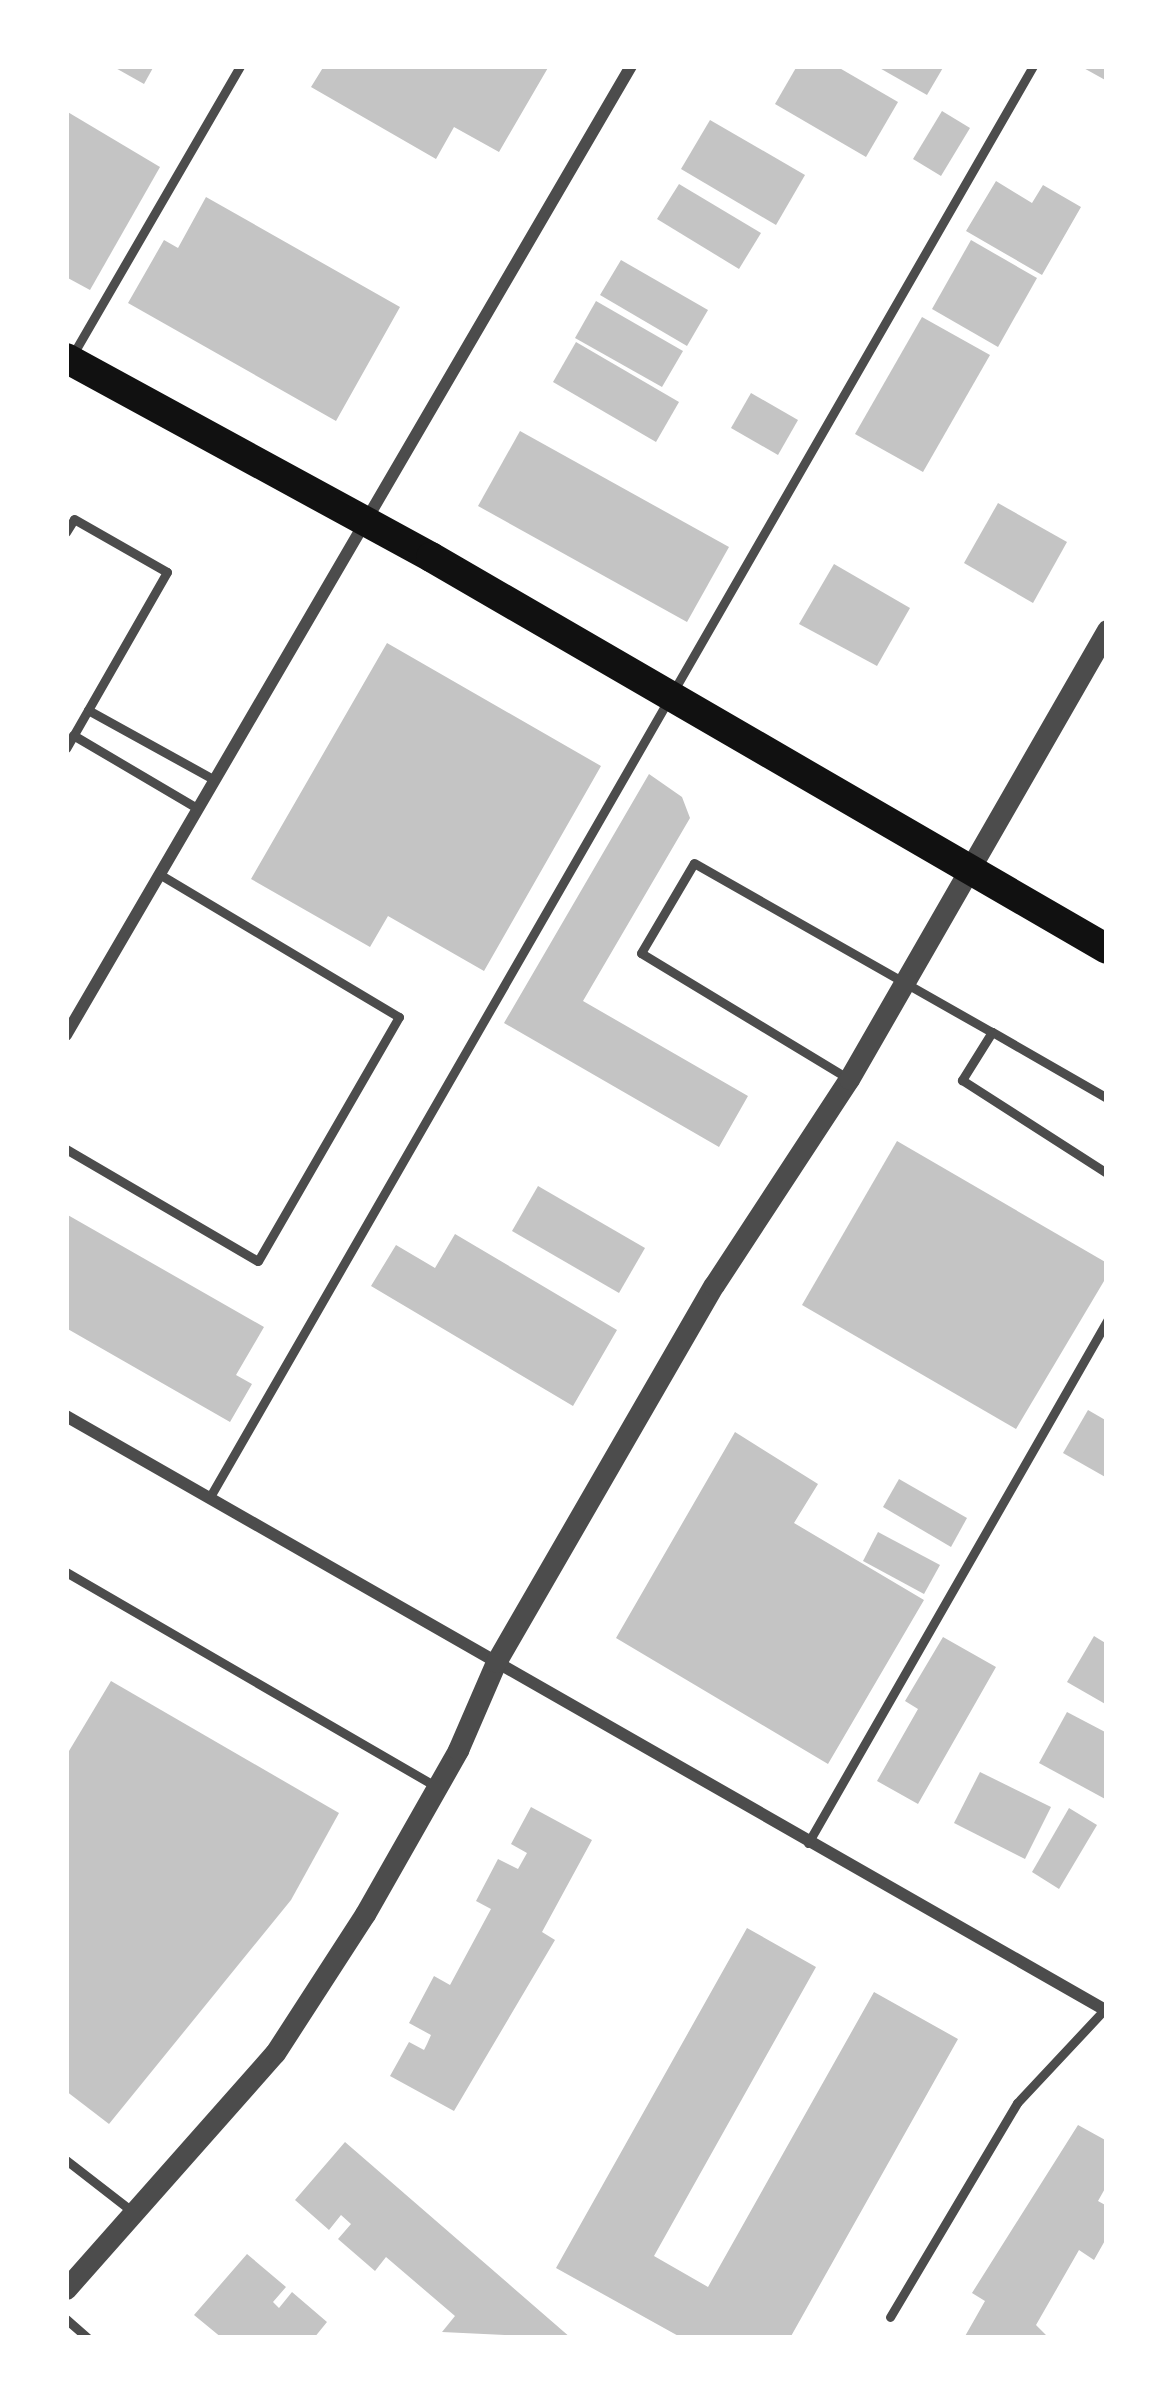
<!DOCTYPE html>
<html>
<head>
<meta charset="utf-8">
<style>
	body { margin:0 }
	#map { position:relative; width:1173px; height:2404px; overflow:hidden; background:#fff; font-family:"Open Sans",sans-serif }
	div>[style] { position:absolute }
	.building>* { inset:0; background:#c4c4c4 }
	.service>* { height:9px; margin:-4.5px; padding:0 4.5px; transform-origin:4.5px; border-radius:4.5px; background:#4c4c4c }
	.minor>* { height:12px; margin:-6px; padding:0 6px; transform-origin:6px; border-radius:6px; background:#4c4c4c }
	.tertiary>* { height:21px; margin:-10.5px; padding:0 10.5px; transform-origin:10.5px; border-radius:10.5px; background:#4c4c4c }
	.primary>* { height:30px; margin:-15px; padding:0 15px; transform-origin:15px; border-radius:15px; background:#111 }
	span { translate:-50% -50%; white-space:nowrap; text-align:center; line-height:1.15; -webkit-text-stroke:9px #fff; paint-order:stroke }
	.frame { position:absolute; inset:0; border:69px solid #fff; pointer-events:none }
</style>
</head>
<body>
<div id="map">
	<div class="building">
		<i style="clip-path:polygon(112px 66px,154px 66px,144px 84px)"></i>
		<i style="clip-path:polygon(324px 66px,549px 66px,499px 152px,454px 127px,436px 159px,311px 87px)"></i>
		<i style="clip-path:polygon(797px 66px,836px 66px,898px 102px,866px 157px,775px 104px)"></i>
		<i style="clip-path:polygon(876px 66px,944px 66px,927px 95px)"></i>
		<i style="clip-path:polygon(1080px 66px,1107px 66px,1107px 81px)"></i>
		<i style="clip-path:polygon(66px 111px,160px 167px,90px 290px,66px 277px)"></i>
		<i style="clip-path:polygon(942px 111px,970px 128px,941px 176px,913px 159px)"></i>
		<i style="clip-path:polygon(710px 120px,805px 175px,776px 225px,681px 169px)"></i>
		<i style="clip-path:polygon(996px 181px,1032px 203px,1043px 185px,1081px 207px,1042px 275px,966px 231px)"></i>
		<i style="clip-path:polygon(679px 184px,761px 233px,739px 269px,657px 219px)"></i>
		<i style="clip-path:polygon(206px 197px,400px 307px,336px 421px,128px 303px,164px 240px,178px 248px)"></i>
		<i style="clip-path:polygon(971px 240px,1037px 278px,998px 347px,932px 309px)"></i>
		<i style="clip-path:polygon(621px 260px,708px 310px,687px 346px,600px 295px)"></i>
		<i style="clip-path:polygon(596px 301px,683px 351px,662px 387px,575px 338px)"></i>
		<i style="clip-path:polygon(922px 317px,990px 355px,923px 472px,855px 434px)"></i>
		<i style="clip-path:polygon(576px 342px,679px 402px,656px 442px,553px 382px)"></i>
		<i style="clip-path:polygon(751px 393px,798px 420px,778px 455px,731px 428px)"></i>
		<i style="clip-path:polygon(520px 431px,729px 547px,687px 622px,478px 506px)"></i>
		<i style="clip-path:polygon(998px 503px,1067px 542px,1033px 603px,964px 563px)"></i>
		<i style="clip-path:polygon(834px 564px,910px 608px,877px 666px,799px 624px)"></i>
		<i style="clip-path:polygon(387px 643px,601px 766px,484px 971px,388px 916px,370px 947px,251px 879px)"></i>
		<i style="clip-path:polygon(649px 774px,682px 797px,690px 818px,583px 1001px,748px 1096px,719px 1147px,504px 1023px)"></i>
		<i style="clip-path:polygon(897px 1141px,1107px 1263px,1107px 1276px,1016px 1429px,802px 1305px)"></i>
		<i style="clip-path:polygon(538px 1186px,645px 1248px,619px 1293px,512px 1231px)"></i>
		<i style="clip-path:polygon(66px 1214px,264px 1327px,236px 1375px,252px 1384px,230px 1422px,66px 1328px)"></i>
		<i style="clip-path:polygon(455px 1234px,617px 1330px,573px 1406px,371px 1286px,396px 1245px,435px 1268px)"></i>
		<i style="clip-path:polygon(1088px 1410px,1107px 1421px,1107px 1478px,1063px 1453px)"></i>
		<i style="clip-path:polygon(735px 1432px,818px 1484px,794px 1523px,924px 1600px,828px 1764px,616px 1638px)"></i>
		<i style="clip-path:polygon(899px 1479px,967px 1518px,951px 1547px,883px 1507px)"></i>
		<i style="clip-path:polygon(878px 1532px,940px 1565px,924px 1594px,863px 1561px)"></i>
		<i style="clip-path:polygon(1094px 1636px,1107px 1644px,1107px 1705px,1067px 1682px)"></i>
		<i style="clip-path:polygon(943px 1637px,996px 1667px,918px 1804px,877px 1781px,918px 1709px,905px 1701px)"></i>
		<i style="clip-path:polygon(111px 1681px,339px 1813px,291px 1900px,109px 2124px,66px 2091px,66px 1756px)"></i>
		<i style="clip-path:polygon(1067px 1712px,1107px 1733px,1107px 1800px,1039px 1763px)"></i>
		<i style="clip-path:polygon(980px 1772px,1051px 1807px,1025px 1859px,954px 1823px)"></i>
		<i style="clip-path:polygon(531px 1807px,592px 1840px,542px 1932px,555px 1940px,454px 2111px,390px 2076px,409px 2042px,424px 2050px,427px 2044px,431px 2035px,409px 2023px,434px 1976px,450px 1985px,491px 1909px,476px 1901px,498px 1859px,518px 1869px,527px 1853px,511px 1844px)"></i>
		<i style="clip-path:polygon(1069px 1808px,1097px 1825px,1059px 1889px,1032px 1872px)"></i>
		<i style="clip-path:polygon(747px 1928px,816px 1967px,654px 2256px,708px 2287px,874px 1992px,958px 2039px,790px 2338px,682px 2338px,556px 2268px)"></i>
		<i style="clip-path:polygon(1078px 2125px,1107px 2141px,1107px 2185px,1098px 2201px,1107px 2206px,1107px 2237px,1094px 2260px,1079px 2250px,1036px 2325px,1049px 2338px,964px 2338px,985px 2301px,972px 2293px)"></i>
		<i style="clip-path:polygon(345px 2142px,571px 2338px,442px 2332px,455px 2316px,386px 2257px,375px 2271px,338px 2239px,351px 2224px,341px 2215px,329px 2230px,295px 2200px)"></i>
		<i style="clip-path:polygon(247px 2254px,286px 2287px,273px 2302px,279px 2308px,292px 2292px,327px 2322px,314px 2338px,222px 2338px,194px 2315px)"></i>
	</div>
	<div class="service">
		<i style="left:72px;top:356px;width:335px;rotate:-59.9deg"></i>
		<i style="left:66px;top:532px;width:15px;rotate:-58deg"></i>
		<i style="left:74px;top:519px;width:107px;rotate:29.7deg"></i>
		<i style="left:167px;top:572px;width:203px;rotate:119.8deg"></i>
		<i style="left:88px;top:710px;width:143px;rotate:28.9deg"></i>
		<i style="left:73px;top:735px;width:144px;rotate:30.5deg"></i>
		<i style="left:849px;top:1079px;width:243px;rotate:-148.8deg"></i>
		<i style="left:641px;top:953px;width:104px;rotate:-59.5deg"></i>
		<i style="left:694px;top:863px;width:343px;rotate:29.6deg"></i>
		<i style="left:1107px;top:1098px;width:133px;rotate:-150.1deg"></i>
		<i style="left:992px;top:1032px;width:57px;rotate:122deg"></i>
		<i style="left:962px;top:1080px;width:172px;rotate:32.7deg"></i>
		<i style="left:66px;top:1149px;width:222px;rotate:30.3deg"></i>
		<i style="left:258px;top:1261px;width:282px;rotate:-60deg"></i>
		<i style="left:399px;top:1017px;width:279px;rotate:-149.2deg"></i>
		<i style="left:211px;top:1495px;width:1649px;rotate:-60.09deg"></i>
		<i style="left:66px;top:1572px;width:427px;rotate:30.1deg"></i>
		<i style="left:808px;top:1843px;width:602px;rotate:-60.2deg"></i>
		<i style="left:66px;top:2160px;width:85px;rotate:37.8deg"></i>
		<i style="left:890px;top:2317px;width:249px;rotate:-59.3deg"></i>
		<i style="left:1017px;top:2103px;width:127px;rotate:-46.9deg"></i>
		<i style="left:66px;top:2319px;width:29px;rotate:41deg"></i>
	</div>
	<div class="minor">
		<i style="left:66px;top:1035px;width:1122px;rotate:-59.75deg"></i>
		<i style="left:66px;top:1416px;width:1199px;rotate:29.75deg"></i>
	</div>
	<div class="tertiary">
		<i style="left:66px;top:2289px;width:315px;rotate:-48.5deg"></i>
		<i style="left:275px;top:2053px;width:166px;rotate:-57.1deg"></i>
		<i style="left:365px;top:1914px;width:189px;rotate:-60.4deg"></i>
		<i style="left:458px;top:1750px;width:96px;rotate:-66.6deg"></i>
		<i style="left:496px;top:1662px;width:435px;rotate:-60deg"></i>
		<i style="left:714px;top:1285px;width:246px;rotate:-56.8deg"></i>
		<i style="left:849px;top:1079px;width:518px;rotate:-60.12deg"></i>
	</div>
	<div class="primary">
		<i style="left:66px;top:358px;width:416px;rotate:28.6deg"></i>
		<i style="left:431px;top:557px;width:781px;rotate:30.11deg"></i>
	</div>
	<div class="frame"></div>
</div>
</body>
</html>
